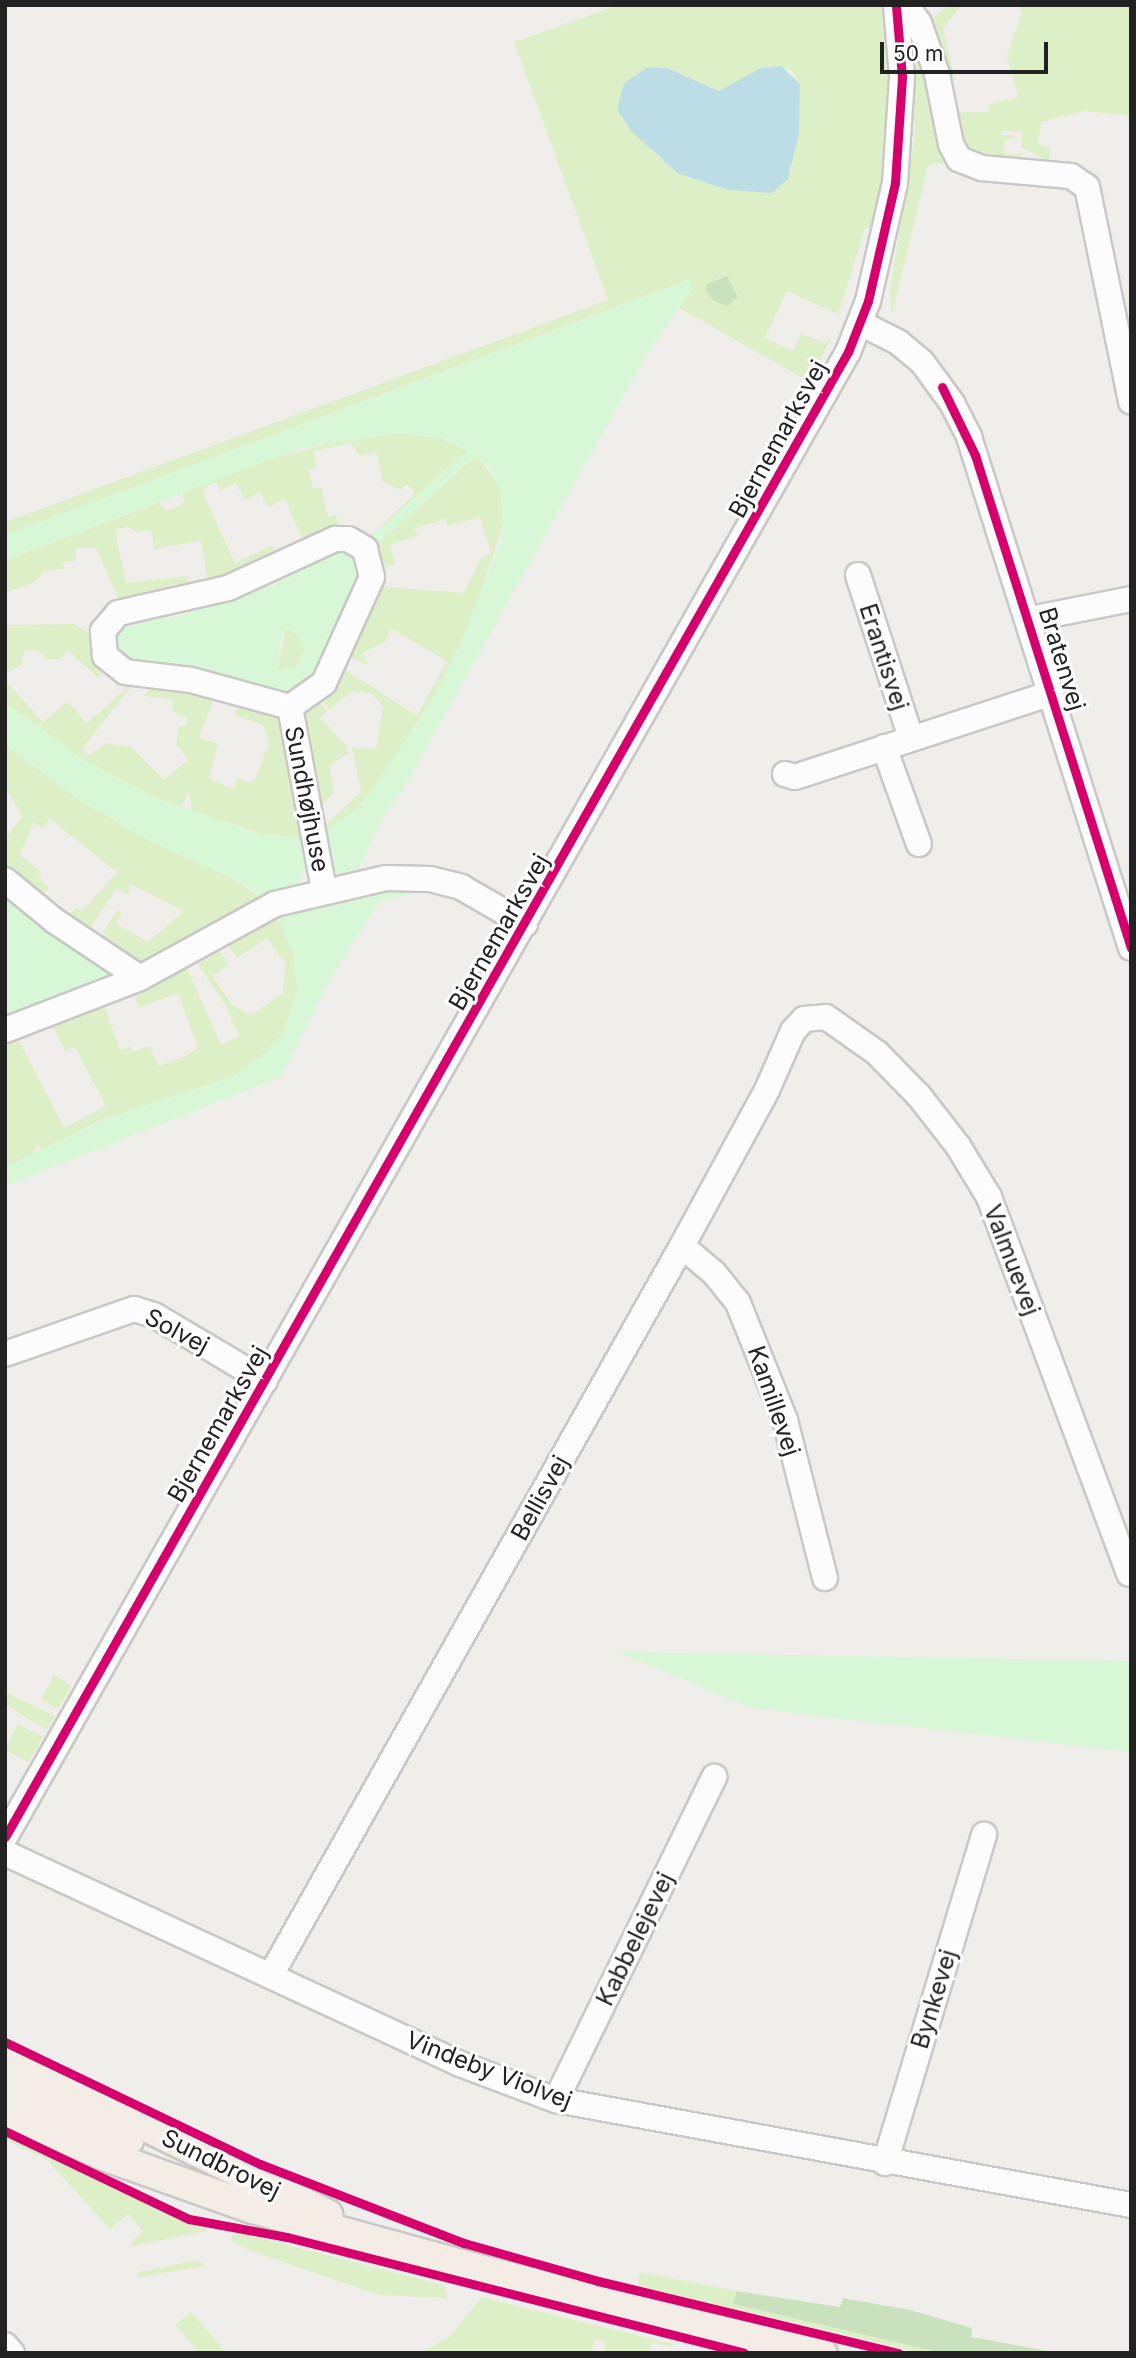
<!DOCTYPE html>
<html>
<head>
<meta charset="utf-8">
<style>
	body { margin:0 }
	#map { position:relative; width:1136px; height:2358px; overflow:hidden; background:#f0eeeb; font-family:Inter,sans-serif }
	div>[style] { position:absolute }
	.grass>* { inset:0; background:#ddefc7 }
	.forest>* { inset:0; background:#cae1be }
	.park>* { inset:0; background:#d7f7d7 }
	.water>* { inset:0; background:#bcdde6 }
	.roads { filter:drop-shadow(2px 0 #c9c8c7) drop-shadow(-2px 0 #c9c8c7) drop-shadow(0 2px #c9c8c7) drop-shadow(0 -2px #c9c8c7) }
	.minor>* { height:24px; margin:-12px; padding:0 12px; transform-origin:12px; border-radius:12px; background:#fdfcfc }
	.major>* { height:30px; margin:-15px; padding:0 15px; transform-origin:15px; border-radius:15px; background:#f3ede6 }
	.cycleway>* { height:9px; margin:-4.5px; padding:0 4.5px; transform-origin:4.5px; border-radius:4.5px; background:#d6006c }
	span { translate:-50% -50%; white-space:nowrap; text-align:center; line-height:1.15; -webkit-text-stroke:6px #fff; paint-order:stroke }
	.street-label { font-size:24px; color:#222 }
	.frame { position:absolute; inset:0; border:7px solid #222; pointer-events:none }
	.scale { position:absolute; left:880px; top:42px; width:168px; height:32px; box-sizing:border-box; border:4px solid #222; border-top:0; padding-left:9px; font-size:21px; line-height:24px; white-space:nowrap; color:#222; -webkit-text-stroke:5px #fff; paint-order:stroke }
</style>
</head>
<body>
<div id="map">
	<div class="grass">
		<i style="clip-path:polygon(evenodd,619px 5px,882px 5px,888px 97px,882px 177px,872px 227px,865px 229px,838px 314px,787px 291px,765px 338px,793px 351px,802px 333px,825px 344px,833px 335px,810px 382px,679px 308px,692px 289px,688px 280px,5px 535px,5px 522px,608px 300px,514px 42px,619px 5px,771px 66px,791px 70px,800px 84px,799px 129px,791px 171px,729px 190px,707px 179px,688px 178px,653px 152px,620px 117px,667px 68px,719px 91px,771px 66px)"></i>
		<i style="clip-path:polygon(949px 5px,961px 5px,943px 29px,955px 80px,950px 81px,930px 20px)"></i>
		<i style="clip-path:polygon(1016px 5px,1131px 5px,1131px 116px,1085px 111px,1041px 122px,1038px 144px,1050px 147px,1049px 163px,1021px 147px,1022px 132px,1002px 131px,1002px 135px,1019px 136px,1005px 140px,1003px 151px,1008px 155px,1021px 153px,1021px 163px,977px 157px,964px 145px,953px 112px,989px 112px,988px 105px,1018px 97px,1007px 56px,1022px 12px)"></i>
		<i style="clip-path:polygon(912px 28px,935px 102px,946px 163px,928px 165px,892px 315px,890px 293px,915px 132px)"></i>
		<i style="clip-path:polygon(401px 433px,442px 439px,468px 450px,367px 540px,415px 493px,407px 484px,400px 490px,383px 482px,377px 453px,360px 456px,351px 443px,313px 451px,317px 467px,309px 470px,313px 488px,321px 487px,328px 517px,336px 515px,341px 531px,305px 546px,285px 499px,268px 507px,260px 492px,245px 500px,236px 483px,220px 490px,216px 482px,204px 488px,205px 498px,235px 563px,272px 545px,278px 558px,209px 587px,201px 541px,154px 549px,151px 530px,137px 532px,128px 527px,115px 529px,126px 583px,187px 576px,189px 585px,121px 604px,96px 548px,76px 548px,76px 561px,63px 562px,64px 569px,46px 570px,35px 582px,5px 593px,6px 560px,160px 502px,166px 511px,185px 503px,182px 493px,254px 463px,353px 437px)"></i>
		<i style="clip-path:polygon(477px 455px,500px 487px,504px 521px,472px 620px,436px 693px,381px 780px,350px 817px,323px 831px,323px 827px,361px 792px,352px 747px,376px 749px,383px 707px,372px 694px,352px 691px,330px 709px,320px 698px,341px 667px,417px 716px,447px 661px,391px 629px,384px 643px,363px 652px,368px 665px,346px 655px,377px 586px,464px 593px,482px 557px,491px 554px,480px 517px,448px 526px,445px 519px,415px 528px,417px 536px,390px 544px,395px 564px,380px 569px,374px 547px)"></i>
		<i style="clip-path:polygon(74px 624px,95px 637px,104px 668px,98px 678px,69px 651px,60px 659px,46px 659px,39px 651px,25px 649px,21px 665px,5px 674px,5px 625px)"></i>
		<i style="clip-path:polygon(286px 628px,298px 636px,305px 650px,295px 668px,277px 671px)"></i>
		<i style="clip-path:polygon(136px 680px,82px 749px,89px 755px,106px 743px,131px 747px,164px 780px,188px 760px,176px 744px,179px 726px,186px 725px,187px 717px,172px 711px,173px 699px,143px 696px,156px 682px,216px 693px,199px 737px,218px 744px,209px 779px,234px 789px,238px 778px,250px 783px,255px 780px,269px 743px,263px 725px,234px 715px,239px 703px,279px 716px,285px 730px,280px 732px,300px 838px,264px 835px,192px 811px,189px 791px,181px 807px,152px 796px,84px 760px,5px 702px,7px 682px,43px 722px,67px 701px,87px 723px)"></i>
		<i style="clip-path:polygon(317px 700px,327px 711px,320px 718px,347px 746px,348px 754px,329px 765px,334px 793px,319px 807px,303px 716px)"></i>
		<i style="clip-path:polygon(5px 745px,121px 825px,224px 873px,262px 898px,147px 964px,99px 940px,111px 920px,118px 910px,122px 912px,116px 924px,148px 942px,184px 911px,130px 884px,128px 895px,116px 889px,87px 933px,66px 919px,76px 907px,82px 911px,117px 872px,50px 819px,42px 828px,34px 822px,20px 855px,42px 873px,38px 878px,49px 887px,39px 900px,5px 870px,5px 839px,22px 816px,5px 787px)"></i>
		<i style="clip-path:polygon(278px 918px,293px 952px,297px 989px,284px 1032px,267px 1052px,232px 1077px,98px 1121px,40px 1153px,38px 1143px,32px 1158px,5px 1167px,5px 1038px,16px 1035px,64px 1128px,106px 1106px,75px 1047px,65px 1051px,49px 1019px,102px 1000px,120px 1050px,131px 1046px,133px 1052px,149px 1046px,159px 1066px,186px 1056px,198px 1048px,178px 993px,139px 1008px,132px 990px,186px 966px,221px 1045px,239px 1036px,225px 1004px,198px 965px,219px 950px,229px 964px,212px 976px,232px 1005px,251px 1015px,283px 993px,285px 963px,267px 938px,237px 958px,227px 944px)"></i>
		<i style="clip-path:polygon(54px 1675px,72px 1686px,58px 1709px,41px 1700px)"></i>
		<i style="clip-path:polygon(5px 1692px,55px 1716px,47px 1730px,6px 1705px)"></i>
		<i style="clip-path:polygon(18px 1724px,43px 1737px,28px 1762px,5px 1750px)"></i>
		<i style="clip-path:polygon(5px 2135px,203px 2226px,207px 2231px,127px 2247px,143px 2231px,128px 2214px,110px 2229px,46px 2159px,5px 2140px)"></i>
		<i style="clip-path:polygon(240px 2233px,444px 2285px,447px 2298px,379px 2295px,251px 2251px,232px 2241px,232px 2236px)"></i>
		<i style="clip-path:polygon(197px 2260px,205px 2266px,135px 2278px,139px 2272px)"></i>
		<i style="clip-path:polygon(640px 2272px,737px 2291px,734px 2304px,942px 2353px,921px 2353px,638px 2286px)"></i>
		<i style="clip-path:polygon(482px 2297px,673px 2344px,674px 2347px,651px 2342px,648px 2353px,604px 2353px,606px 2342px,595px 2339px,591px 2353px,421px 2353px,449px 2337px)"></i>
		<i style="clip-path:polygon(191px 2312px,208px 2331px,226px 2353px,200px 2353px,175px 2325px)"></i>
	</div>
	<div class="forest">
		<i style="clip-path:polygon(727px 276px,738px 297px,727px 306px,714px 301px,706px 291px,707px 284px)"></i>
		<i style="clip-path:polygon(737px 2291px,840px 2307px,843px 2298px,910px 2310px,972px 2328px,971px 2337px,1059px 2353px,942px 2353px,733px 2304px)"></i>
	</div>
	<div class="park">
		<i style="clip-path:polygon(689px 280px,692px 289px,647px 353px,403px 789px,385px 813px,356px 874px,343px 875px,333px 869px,323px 831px,359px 808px,421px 719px,457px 653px,499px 546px,504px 521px,502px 494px,493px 473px,477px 455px,374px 547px,367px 540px,468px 449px,442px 439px,401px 433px,301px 448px,5px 560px,5px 535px)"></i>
		<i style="clip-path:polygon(evenodd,337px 546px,362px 559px,358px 593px,350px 596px,323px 670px,293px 696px,236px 683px,232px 676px,196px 667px,190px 671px,131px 666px,113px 654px,115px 624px,157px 613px,165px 619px,183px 615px,263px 583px,271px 587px,337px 546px,286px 629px,298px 636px,305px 650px,295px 668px,278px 671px,279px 644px,286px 629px)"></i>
		<i style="clip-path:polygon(5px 702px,84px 760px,152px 796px,254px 833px,300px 838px,305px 868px,298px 886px,262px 898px,248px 886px,144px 838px,76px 798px,5px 745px)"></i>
		<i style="clip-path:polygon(5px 889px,17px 900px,16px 908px,48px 931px,55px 929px,113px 973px,109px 981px,72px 994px,68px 990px,55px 995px,5px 1023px)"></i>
		<i style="clip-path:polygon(417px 889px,444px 895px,417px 893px,380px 901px,327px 984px,280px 1077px,5px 1186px,5px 1167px,109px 1117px,232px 1077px,267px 1052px,284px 1032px,297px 989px,293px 952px,278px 918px,382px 892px)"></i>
		<i style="clip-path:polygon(618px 1652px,1131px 1661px,1131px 1752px,752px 1708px)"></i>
	</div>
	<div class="water">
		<i style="clip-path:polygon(781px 66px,800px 84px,799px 134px,788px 179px,772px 193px,729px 190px,679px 174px,633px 133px,617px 110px,624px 83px,648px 67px,667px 68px,719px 91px,761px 68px)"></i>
	</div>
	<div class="roads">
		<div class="minor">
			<i style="left:897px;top:16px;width:16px;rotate:-4deg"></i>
			<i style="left:913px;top:15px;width:10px;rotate:53deg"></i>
			<i style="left:919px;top:23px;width:54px;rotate:70.6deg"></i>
			<i style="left:937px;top:74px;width:71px;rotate:78.7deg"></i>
			<i style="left:951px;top:144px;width:17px;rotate:62deg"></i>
			<i style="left:959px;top:159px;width:24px;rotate:22deg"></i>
			<i style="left:981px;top:168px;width:90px;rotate:5.1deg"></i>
			<i style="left:1071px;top:176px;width:19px;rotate:35deg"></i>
			<i style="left:1087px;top:187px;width:219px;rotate:78.4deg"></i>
			<i style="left:860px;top:323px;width:42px;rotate:26.6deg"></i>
			<i style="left:898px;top:342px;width:31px;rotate:40deg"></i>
			<i style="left:922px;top:362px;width:51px;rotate:53.8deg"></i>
			<i style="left:952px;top:403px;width:38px;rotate:63deg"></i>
			<i style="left:969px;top:437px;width:536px;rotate:72.41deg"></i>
			<i style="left:335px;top:539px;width:13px"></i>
			<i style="left:348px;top:539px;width:20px;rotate:30deg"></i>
			<i style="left:365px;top:549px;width:29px;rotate:76deg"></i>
			<i style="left:372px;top:577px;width:116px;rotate:114.4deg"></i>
			<i style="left:324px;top:683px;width:42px;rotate:144.8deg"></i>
			<i style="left:290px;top:707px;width:103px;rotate:-164.7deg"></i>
			<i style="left:191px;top:680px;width:66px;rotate:-173.1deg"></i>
			<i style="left:125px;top:672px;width:26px;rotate:-141deg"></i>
			<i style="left:105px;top:656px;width:25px;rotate:-95deg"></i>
			<i style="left:103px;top:631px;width:23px;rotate:-50deg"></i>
			<i style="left:118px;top:613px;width:113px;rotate:-12.8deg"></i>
			<i style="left:228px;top:588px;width:118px;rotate:-24.6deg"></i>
			<i style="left:858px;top:575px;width:171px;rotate:72deg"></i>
			<i style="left:1030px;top:619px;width:103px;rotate:-11.2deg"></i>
			<i style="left:290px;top:707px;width:186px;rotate:79.5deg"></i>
			<i style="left:884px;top:747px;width:103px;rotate:70.2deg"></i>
			<i style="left:785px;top:774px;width:10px;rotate:17deg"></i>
			<i style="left:795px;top:777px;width:270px;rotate:-18.1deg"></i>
			<i style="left:5px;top:880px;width:65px;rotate:39.4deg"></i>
			<i style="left:55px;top:921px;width:102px;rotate:33.8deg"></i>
			<i style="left:140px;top:978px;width:145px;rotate:158.9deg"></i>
			<i style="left:140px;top:978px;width:154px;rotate:-28.7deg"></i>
			<i style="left:275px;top:904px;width:114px;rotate:-13.2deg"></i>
			<i style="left:386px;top:878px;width:44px;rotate:1.3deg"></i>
			<i style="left:430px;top:879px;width:32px;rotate:14deg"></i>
			<i style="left:461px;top:887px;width:74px;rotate:30deg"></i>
			<i style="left:682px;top:1246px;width:42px;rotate:40.2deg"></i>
			<i style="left:714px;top:1273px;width:38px;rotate:51deg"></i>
			<i style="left:738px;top:1303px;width:126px;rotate:68.1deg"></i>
			<i style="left:785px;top:1420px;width:163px;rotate:75.8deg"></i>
			<i style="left:5px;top:1354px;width:137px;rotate:-19.2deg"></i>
			<i style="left:134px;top:1309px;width:21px;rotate:17deg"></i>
			<i style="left:154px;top:1315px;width:129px;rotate:30.7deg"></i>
			<i style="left:5px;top:1837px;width:1708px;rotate:-60.42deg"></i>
			<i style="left:848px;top:352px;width:55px;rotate:-68.6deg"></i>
			<i style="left:868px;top:301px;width:121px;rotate:-77.1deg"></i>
			<i style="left:895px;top:183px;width:106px;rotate:-86.2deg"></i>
			<i style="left:902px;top:77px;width:72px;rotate:-94.8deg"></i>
			<i style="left:5px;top:1853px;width:502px;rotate:24.88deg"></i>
			<i style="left:460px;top:2064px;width:103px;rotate:20.6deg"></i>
			<i style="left:556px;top:2100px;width:585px;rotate:10.35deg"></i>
			<i style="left:271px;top:1975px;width:837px;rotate:-60.59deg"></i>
			<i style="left:682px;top:1246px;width:178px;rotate:-61.4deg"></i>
			<i style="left:767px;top:1090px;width:64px;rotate:-66.2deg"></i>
			<i style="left:793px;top:1031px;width:16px;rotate:-47deg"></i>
			<i style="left:804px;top:1019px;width:22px;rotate:-5deg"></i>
			<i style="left:826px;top:1017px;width:62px;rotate:35.2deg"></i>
			<i style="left:877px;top:1053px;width:60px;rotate:45.7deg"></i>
			<i style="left:919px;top:1096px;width:63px;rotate:52deg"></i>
			<i style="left:958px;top:1146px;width:60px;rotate:58.7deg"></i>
			<i style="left:989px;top:1197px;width:402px;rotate:69.6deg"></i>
			<i style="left:556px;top:2100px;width:360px;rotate:-63.9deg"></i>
			<i style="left:885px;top:2163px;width:343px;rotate:-73.2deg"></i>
			<i style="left:5px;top:2345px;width:11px;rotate:49deg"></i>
		</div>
		<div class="major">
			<i style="left:5px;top:2057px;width:359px;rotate:26.1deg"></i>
			<i style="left:5px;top:2085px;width:135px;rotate:24.1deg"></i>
			<i style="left:5px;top:2113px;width:104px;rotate:23.1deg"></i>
			<i style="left:101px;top:2154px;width:161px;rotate:19.6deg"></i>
			<i style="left:253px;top:2208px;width:251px;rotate:15.3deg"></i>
			<i style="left:495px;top:2274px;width:336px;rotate:13.6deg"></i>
		</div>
	</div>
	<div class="cycleway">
		<i style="left:942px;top:387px;width:76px;rotate:64.1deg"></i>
		<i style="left:975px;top:455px;width:517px;rotate:72.44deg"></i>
		<i style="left:5px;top:1837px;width:1708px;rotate:-60.42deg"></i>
		<i style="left:848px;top:352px;width:55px;rotate:-68.6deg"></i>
		<i style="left:868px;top:301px;width:121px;rotate:-77.1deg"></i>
		<i style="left:895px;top:183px;width:106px;rotate:-86.2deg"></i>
		<i style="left:902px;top:77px;width:72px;rotate:-94.8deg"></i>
		<i style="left:5px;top:2042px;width:283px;rotate:25.6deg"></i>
		<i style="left:260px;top:2164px;width:219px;rotate:21.2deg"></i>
		<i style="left:464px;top:2243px;width:139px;rotate:15.8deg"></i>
		<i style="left:598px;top:2281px;width:309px;rotate:13.5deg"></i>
		<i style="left:5px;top:2131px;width:204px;rotate:25.6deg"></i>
		<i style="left:189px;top:2219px;width:100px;rotate:10.4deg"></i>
		<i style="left:287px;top:2237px;width:471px;rotate:14.2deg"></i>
	</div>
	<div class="street-label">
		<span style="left:778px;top:439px;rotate:-61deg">Bjernemarksvej</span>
		<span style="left:884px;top:657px;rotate:72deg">Erantisvej</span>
		<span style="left:1062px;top:659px;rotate:73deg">Bratenvej</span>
		<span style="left:307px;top:799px;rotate:79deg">Sundhøjhuse</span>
		<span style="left:499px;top:932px;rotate:-60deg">Bjernemarksvej</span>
		<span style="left:1012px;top:1260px;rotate:69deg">Valmuevej</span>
		<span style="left:177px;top:1331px;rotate:28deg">Solvej</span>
		<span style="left:774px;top:1401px;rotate:71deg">Kamillevej</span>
		<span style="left:218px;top:1424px;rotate:-60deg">Bjernemarksvej</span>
		<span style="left:540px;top:1498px;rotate:-61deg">Bellisvej</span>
		<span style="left:635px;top:1939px;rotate:-64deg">Kabbelejevej</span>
		<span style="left:934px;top:1999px;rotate:-73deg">Bynkevej</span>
		<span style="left:489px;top:2070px;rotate:21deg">Vindeby Violvej</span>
		<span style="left:221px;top:2164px;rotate:26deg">Sundbrovej</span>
	</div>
	<div class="frame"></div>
	<div class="scale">50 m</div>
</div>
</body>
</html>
